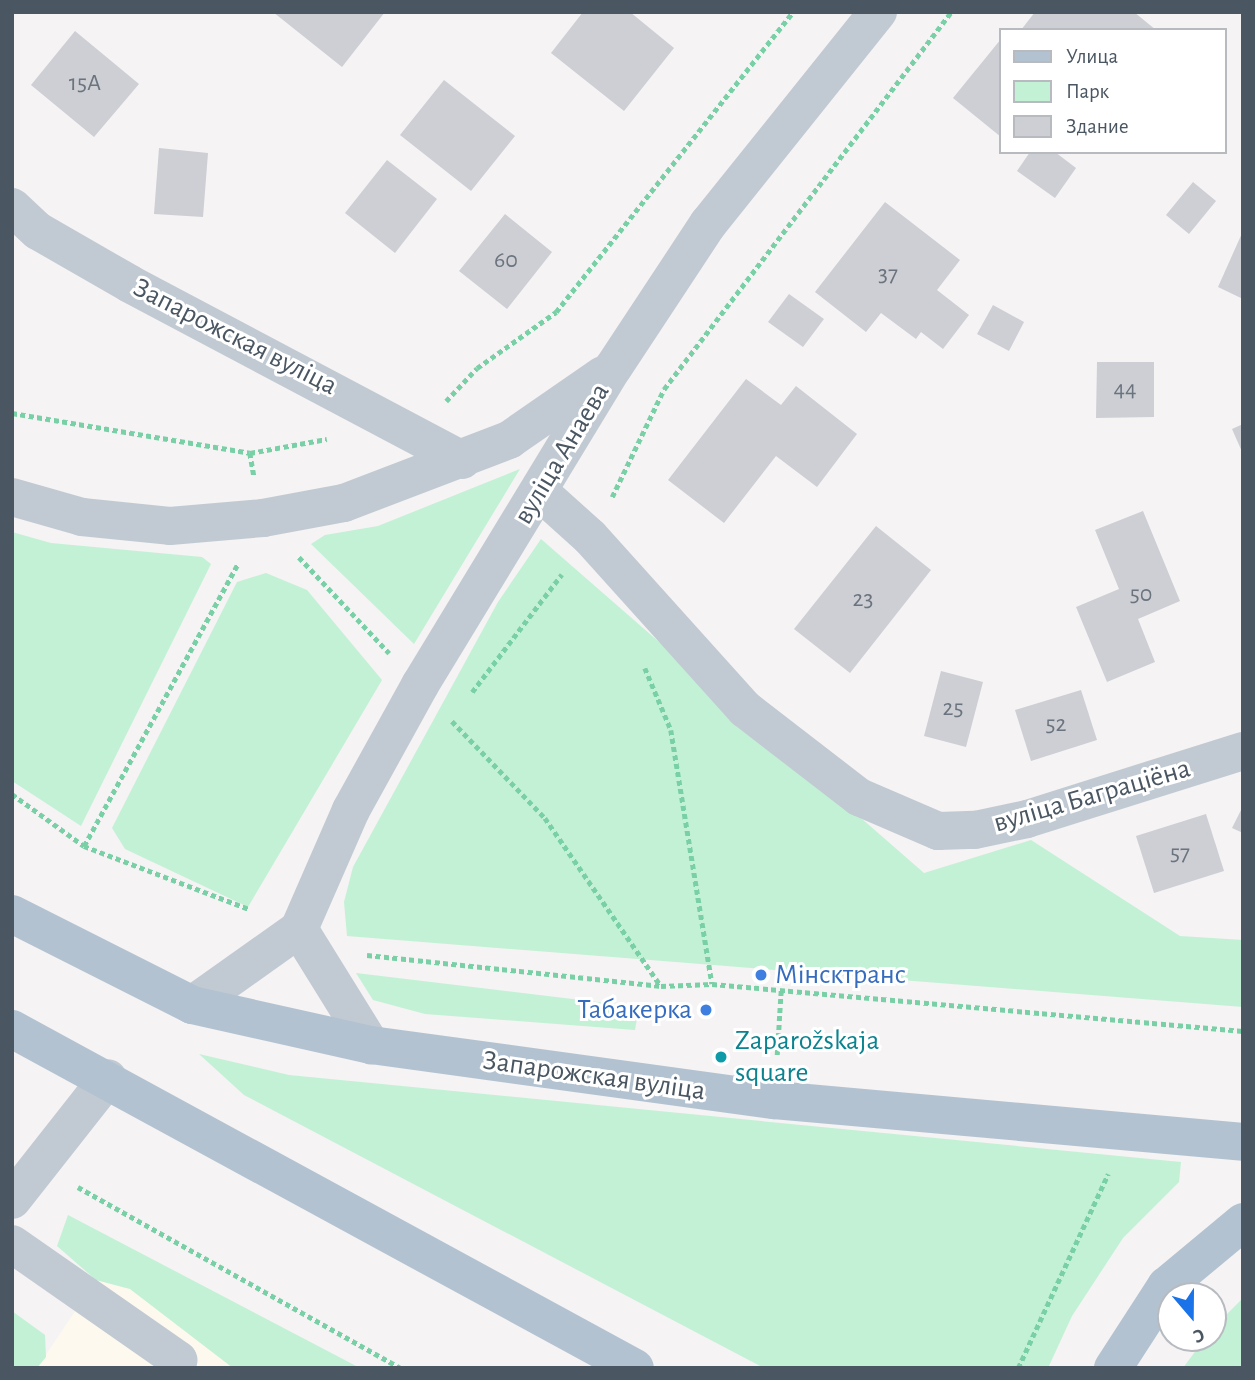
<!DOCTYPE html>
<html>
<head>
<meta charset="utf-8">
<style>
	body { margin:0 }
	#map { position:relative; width:1255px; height:1380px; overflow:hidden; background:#f5f3f3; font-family:"Alegreya Sans",sans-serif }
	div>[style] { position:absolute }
	.commercial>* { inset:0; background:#fdf9ef }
	.green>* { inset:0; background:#c3f1d5 }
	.building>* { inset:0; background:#cdcfd5 }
	.path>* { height:4.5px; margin-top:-2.25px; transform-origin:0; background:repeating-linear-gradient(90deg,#7ad0a6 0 5px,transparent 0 8.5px) }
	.minor>* { height:38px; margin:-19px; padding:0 19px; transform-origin:19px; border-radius:19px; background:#c1cad2 }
	.major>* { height:38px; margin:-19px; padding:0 19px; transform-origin:19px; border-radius:19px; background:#b3c2d1 }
	.dots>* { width:19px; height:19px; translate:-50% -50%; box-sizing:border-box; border:4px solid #fff; border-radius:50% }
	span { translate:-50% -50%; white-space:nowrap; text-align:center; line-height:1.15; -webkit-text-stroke:6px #fff; paint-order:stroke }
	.number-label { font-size:24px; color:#6b747e }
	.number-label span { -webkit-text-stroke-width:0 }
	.street-label { font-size:28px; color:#4a5661 }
	.shop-label { font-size:28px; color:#366cbe }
	.left { translate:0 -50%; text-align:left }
	.right { translate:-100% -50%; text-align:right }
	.culture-label { font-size:28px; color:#0d838f }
	.frame { position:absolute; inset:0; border:14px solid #4a5661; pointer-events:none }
	.legend { position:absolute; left:999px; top:28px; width:228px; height:126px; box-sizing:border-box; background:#fff; border:2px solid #b7bbc0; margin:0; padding:9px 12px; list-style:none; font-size:21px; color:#4a5661 }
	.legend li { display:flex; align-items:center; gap:14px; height:35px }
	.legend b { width:35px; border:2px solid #b7bbc0 }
	.north { position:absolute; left:1157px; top:1282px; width:70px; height:70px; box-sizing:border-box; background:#fff; border:2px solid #b7bbc0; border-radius:50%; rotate:160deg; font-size:19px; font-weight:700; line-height:28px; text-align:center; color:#4a5661 }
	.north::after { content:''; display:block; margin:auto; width:24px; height:32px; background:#1a73e8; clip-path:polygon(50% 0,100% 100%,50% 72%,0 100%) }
</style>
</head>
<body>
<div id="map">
	<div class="commercial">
		<i style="clip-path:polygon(96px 1280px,130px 1289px,233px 1368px,37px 1368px)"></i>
	</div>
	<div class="green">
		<i style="clip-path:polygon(520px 469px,414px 644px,311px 544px,325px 535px,378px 526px)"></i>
		<i style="clip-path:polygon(12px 532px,51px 543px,202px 557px,211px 564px,81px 826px,12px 781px)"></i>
		<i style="clip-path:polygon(541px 539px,924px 873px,1031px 840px,1180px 936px,1243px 940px,1243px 1007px,347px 936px,344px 902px,353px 867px,498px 602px)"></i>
		<i style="clip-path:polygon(266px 573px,307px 590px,382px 680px,248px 907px,125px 849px,112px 828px,237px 582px)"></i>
		<i style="clip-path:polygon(356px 973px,639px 1007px,635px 1030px,425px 1014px,373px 1000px)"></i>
		<i style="clip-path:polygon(199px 1054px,289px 1075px,1181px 1162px,1179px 1182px,1123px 1238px,1072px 1316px,1048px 1368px,764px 1368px,244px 1095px)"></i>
		<i style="clip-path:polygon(68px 1215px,360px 1368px,233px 1368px,130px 1289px,96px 1280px,57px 1246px)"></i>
		<i style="clip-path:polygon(1243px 1298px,1243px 1368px,1183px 1368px,1205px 1338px,1213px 1338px,1213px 1328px)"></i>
		<i style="clip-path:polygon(12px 1311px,45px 1335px,46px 1357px,37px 1368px,12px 1368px)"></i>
	</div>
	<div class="building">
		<i style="clip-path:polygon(273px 12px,385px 12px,342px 67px)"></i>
		<i style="clip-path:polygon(583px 12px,630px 12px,674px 48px,624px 111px,551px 53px)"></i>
		<i style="clip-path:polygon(1035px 12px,1134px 12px,1156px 30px,1021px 30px)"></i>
		<i style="clip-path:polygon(75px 31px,139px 84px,94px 137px,31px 85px)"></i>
		<i style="clip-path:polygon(1001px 39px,1001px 137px,953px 98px)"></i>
		<i style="clip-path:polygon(444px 80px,515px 136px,471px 191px,400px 135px)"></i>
		<i style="clip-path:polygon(159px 148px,208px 153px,203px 217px,154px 214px)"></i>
		<i style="clip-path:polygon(1030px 152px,1055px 152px,1076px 168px,1055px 198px,1017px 171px)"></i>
		<i style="clip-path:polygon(387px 160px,437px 199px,395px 253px,345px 213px)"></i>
		<i style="clip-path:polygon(1193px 182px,1216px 201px,1189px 234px,1166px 215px)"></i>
		<i style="clip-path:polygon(885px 202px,960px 260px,937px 290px,969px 315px,943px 349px,921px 332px,916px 339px,881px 313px,866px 332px,815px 292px)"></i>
		<i style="clip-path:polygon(505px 214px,552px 252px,507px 309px,459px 271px)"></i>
		<i style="clip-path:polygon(1243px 231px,1243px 299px,1218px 287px)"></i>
		<i style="clip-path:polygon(789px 294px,824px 319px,803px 347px,768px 322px)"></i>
		<i style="clip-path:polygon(993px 305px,1024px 322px,1009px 351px,977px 334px)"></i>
		<i style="clip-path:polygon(1097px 362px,1154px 362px,1154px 417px,1096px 418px)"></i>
		<i style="clip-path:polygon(746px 379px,781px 405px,796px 386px,857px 434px,817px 487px,776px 456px,724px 523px,668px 480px)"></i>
		<i style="clip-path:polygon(1243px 424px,1243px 454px,1232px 429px)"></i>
		<i style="clip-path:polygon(1143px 511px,1180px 601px,1138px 619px,1155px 662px,1107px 682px,1076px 607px,1119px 589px,1095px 530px)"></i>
		<i style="clip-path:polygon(876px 526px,931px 570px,850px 673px,794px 629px)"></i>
		<i style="clip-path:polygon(941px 671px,983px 682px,966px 747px,924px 736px)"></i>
		<i style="clip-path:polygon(1081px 690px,1097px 740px,1031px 761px,1015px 710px)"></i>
		<i style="clip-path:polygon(1243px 806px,1243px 833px,1232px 828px)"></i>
		<i style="clip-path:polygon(1206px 814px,1224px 871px,1154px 893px,1136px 836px)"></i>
		<i style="clip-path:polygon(756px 969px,767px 970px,766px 982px,755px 981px)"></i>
	</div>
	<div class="path">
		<i style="left:446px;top:401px;width:45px;rotate:-46.8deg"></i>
		<i style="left:477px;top:368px;width:97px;rotate:-35.3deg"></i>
		<i style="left:556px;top:312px;width:382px;rotate:-51.7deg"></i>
		<i style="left:12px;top:413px;width:241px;rotate:9.5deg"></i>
		<i style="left:250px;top:453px;width:78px;rotate:-10.3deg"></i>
		<i style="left:250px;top:453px;width:23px;rotate:80deg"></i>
		<i style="left:612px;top:497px;width:120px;rotate:-64.3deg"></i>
		<i style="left:664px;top:389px;width:474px;rotate:-52.7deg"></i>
		<i style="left:299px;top:557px;width:132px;rotate:46.8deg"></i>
		<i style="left:645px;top:668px;width:67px;rotate:67.2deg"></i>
		<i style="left:671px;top:730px;width:257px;rotate:80.8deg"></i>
		<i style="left:472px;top:692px;width:148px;rotate:-52.7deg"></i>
		<i style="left:452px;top:721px;width:134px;rotate:46.2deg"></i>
		<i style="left:545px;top:818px;width:203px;rotate:55.4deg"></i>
		<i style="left:12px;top:794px;width:89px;rotate:35.8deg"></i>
		<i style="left:84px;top:846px;width:177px;rotate:20.9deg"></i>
		<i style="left:84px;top:846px;width:321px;rotate:-61.4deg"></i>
		<i style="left:367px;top:955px;width:296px;rotate:6deg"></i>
		<i style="left:661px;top:986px;width:51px;rotate:-2.2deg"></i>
		<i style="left:712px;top:984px;width:533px;rotate:5.06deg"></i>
		<i style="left:777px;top:1055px;width:65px;rotate:-86.5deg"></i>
		<i style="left:78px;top:1187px;width:369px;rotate:29.3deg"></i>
		<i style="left:1018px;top:1368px;width:214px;rotate:-65.1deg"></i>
	</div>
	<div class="minor">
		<i style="left:12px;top:207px;width:35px;rotate:43deg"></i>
		<i style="left:38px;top:231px;width:106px;rotate:29.9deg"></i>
		<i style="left:130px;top:284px;width:376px;rotate:27.9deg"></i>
		<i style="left:540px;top:492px;width:67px;rotate:42deg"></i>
		<i style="left:590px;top:537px;width:232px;rotate:48deg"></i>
		<i style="left:745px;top:709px;width:144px;rotate:37.7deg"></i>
		<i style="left:859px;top:797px;width:86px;rotate:23.3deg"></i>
		<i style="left:938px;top:831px;width:37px;rotate:-2deg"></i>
		<i style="left:975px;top:830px;width:53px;rotate:-11.9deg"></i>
		<i style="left:1027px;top:819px;width:226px;rotate:-17.5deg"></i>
		<i style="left:12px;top:497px;width:73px;rotate:15.9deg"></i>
		<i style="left:82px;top:517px;width:88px;rotate:5.8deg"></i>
		<i style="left:170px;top:526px;width:93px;rotate:-4.9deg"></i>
		<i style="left:263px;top:518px;width:82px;rotate:-10.5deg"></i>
		<i style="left:344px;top:503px;width:177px;rotate:-20.9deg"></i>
		<i style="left:509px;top:440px;width:114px;rotate:-34.7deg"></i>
		<i style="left:299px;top:929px;width:137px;rotate:58.2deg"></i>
		<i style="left:192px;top:1005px;width:131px;rotate:-35.4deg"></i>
		<i style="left:299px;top:929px;width:130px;rotate:-66.4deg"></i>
		<i style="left:351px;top:810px;width:143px;rotate:-61.1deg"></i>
		<i style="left:420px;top:685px;width:371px;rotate:-58.7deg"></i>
		<i style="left:613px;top:368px;width:173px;rotate:-56.6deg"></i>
		<i style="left:708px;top:224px;width:272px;rotate:-51.3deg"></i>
		<i style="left:12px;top:1200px;width:155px;rotate:-51.8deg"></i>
		<i style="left:12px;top:1244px;width:203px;rotate:34.9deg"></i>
		<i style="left:178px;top:1360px;width:9px;rotate:122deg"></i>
	</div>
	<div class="major">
		<i style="left:12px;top:914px;width:202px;rotate:26.8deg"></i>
		<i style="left:192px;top:1005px;width:183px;rotate:12.6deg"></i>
		<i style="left:371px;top:1045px;width:407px;rotate:7.8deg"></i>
		<i style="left:774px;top:1100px;width:471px;rotate:5.1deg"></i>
		<i style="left:12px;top:1029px;width:709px;rotate:28.55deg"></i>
		<i style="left:1113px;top:1368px;width:98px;rotate:-57.1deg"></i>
		<i style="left:1166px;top:1286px;width:100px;rotate:-39.7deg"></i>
	</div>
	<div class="dots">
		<i style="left:761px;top:975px;background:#3f7fe0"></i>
		<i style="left:706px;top:1010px;background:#3f7fe0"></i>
		<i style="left:721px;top:1057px;background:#0f9aa8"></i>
	</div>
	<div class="number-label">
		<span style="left:85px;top:84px">15А</span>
		<span style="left:506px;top:261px">60</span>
		<span style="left:888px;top:275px">37</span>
		<span style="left:1125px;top:390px">44</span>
		<span style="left:1141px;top:595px">50</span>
		<span style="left:863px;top:600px">23</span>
		<span style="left:953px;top:709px">25</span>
		<span style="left:1056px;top:725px">52</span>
		<span style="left:1180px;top:854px">57</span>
	</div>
	<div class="street-label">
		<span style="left:235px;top:337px;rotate:27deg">Запарожская вуліца</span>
		<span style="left:562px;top:454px;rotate:-59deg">вуліца Анаева</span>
		<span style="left:1092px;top:796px;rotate:-16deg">вуліца Баграціёна</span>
		<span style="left:594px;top:1076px;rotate:8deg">Запарожская вуліца</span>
	</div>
	<div class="shop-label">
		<span class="left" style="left:775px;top:975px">Мінсктранс</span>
		<span class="right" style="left:692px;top:1010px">Табакерка</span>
	</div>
	<div class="culture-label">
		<span class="left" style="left:735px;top:1057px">Zaparožskaja<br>square</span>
	</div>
	<div class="frame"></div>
	<ul class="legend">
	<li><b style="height:9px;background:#b3c2d1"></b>Улица</li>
	<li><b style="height:19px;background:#c3f1d5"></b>Парк</li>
	<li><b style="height:19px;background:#cdcfd5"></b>Здание</li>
	</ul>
	<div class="north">С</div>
</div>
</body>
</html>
